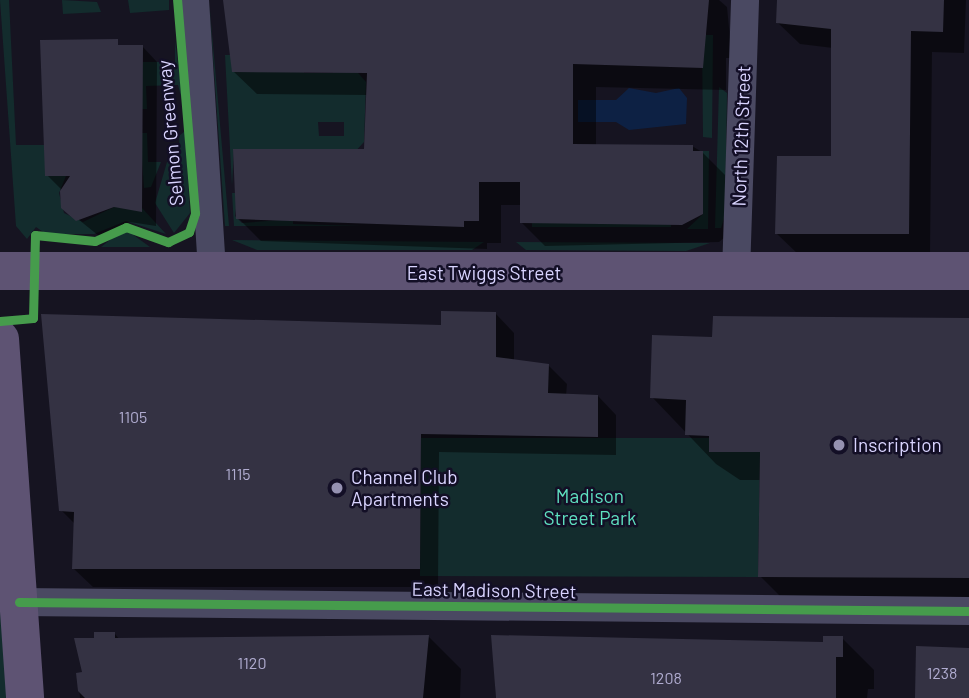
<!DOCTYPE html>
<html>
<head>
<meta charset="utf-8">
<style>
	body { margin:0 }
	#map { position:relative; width:969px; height:698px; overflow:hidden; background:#161421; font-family:Barlow,sans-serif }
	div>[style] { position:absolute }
	.green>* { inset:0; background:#132c2d }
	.water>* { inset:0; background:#0d2144 }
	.shadow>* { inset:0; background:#0007 }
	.building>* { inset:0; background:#343243 }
	.minor>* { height:28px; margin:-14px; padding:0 14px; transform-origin:14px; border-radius:14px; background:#4a4962 }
	.primary>* { height:38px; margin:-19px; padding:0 19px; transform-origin:19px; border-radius:19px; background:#5e5373 }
	.cycleway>* { height:9px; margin:-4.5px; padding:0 4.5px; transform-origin:4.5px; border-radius:4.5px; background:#469c4c }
	.dots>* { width:19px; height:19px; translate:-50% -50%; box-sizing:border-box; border:4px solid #130f26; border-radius:50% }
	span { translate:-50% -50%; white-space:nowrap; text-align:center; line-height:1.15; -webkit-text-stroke:5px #130f26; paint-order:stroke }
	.number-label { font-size:16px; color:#b0acd0 }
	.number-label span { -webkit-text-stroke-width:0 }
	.street-label { font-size:19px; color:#d9d4ff }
	.poi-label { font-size:19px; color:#d9d4ff }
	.left { translate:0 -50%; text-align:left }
	.park-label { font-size:19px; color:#5fe0c0 }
</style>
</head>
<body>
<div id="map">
	<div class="green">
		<i style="clip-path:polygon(0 0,9px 0,16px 145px,45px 145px,66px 176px,59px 193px,64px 213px,83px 222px,114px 207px,142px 208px,166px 234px,126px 221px,94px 234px,46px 234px,36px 227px,27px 239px,16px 226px)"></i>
		<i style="clip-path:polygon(62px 0,97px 2px,101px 12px,63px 14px)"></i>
		<i style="clip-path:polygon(128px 0,169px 0,169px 10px,130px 13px)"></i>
		<i style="clip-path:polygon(209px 0,229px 226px,225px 226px)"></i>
		<i style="clip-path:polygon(702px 35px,713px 35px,712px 138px,703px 137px)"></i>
		<i style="clip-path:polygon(175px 41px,184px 108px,178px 85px,146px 86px,147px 109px,139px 109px,143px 62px,175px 62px)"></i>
		<i style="clip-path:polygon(evenodd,225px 55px,232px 55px,232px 72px,304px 68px,304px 73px,333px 73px,333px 66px,352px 66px,366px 82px,364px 142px,352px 155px,331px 149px,234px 149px,232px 186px,225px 55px,318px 122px,344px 122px,344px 136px,319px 136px,318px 122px)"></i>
		<i style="clip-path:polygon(719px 87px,727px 93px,725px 215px,721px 228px,715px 228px)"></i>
		<i style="clip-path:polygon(185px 131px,190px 213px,174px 233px,155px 203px,167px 162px,180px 162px,179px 136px)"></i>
		<i style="clip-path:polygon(140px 133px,147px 133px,148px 162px,161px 162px,151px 187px,144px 188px)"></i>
		<i style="clip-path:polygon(703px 151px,709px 151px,708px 229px,687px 229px,703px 214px)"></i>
		<i style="clip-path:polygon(232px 193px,238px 193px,235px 216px,242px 223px,293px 219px,293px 224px,363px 226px,234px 226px)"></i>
		<i style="clip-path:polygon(671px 220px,671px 227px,532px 227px,532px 223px)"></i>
		<i style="clip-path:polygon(128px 231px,150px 247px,101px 247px,116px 235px)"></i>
		<i style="clip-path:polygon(232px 240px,484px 242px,472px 250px,257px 250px)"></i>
		<i style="clip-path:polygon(516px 242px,710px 243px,686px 251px,526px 250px)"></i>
		<i style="clip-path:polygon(421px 438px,709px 438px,709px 452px,760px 452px,758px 577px,420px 576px)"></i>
		<i style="clip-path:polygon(0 598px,7px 698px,0 698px)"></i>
	</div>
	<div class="water">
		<i style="clip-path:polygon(629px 88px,656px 93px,679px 88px,687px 98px,686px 124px,629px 130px,616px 122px,578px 122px,578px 100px,616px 100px)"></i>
	</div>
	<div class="shadow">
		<i style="clip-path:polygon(275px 0,719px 0,727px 7px,732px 58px,726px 58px,726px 90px,596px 87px,596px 146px,692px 146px,702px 152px,725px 175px,725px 237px,719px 242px,545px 246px,522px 223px,522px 205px,501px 205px,501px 243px,487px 243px,487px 249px,261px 241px,238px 218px,365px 151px,368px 95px,257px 94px,233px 71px)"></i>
		<i style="clip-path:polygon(779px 0,966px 0,964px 53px,932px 52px,930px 255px,799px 255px,777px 234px,832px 158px,833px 48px,800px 44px,778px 23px)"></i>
		<i style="clip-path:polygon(142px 46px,157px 62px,156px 226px,130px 222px,99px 236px,63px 207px,62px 190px,47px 175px)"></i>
		<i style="clip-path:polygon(496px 314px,514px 333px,514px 361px,548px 365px,567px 384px,566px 396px,598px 396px,616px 415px,616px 455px,439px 452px,438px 587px,93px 587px,74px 569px,76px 525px,61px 510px,443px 326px)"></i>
		<i style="clip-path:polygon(969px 320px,969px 607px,790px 606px,760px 576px,761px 480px,740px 480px,716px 464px,652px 397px,714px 339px)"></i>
		<i style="clip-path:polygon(115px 634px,120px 640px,428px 636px,461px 669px,460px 698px,80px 698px,78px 674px,84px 673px,95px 639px)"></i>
		<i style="clip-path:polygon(493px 637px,825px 644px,842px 638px,874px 670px,874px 689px,868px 689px,867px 698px,496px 698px)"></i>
	</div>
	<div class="building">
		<i style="clip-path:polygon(223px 0,709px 0,703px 68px,573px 64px,573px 144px,693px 145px,693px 151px,703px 151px,703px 214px,682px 225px,520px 223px,520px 182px,479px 182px,479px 221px,464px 221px,464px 227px,236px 219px,233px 149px,364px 149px,367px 73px,232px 72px)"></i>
		<i style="clip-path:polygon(777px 0,944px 0,943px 32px,911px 31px,909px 234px,775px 234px,777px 156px,831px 156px,831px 29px,776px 23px)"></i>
		<i style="clip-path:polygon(118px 39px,118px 45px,143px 45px,142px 212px,114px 207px,76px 221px,61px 208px,60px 191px,70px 176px,45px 176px,40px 40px)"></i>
		<i style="clip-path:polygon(441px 311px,496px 312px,496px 357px,549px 364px,548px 393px,598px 395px,598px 437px,421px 434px,420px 569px,72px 569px,74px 512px,59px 511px,41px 314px,441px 325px)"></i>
		<i style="clip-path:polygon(713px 316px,969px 318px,969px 578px,758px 577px,760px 452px,709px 452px,709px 436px,685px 435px,686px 400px,650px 398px,652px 335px,712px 337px)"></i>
		<i style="clip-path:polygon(94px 632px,115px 632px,115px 638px,429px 635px,423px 698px,85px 698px,78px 691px,76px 673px,82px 672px,74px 638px,94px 638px)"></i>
		<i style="clip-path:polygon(491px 635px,823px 642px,823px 636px,843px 636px,843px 657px,836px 657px,836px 698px,496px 698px)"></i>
		<i style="clip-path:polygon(916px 646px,969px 648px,969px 698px,915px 698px)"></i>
	</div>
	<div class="minor">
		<i style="left:195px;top:0;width:273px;rotate:86.4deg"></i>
		<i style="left:736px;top:273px;width:273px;rotate:-88.1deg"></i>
		<i style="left:19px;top:602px;width:950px;rotate:0.54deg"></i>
	</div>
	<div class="primary">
		<i style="left:0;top:271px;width:969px"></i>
		<i style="left:0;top:339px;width:360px;rotate:86deg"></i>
	</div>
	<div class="cycleway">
		<i style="left:0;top:321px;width:33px;rotate:-5deg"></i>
		<i style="left:33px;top:318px;width:83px;rotate:-88.6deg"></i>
		<i style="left:35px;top:235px;width:60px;rotate:5.7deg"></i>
		<i style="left:95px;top:241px;width:34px;rotate:-24deg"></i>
		<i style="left:126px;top:227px;width:45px;rotate:19.7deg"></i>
		<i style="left:168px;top:242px;width:23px;rotate:-25deg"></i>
		<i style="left:189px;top:232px;width:20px;rotate:-72deg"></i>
		<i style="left:195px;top:213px;width:214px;rotate:-94.8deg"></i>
		<i style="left:19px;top:602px;width:950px;rotate:0.54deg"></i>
	</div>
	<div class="dots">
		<i style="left:839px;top:445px;background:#9591b1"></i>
		<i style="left:337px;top:488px;background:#9591b1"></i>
	</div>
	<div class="number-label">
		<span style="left:133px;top:417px">1105</span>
		<span style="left:238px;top:474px">1115</span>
		<span style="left:252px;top:663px">1120</span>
		<span style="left:942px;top:673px">1238</span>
		<span style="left:666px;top:678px">1208</span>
	</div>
	<div class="street-label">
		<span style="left:170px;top:133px;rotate:-95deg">Selmon Greenway</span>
		<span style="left:741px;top:136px;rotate:-88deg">North 12th Street</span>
		<span style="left:484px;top:273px">East Twiggs Street</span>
		<span style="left:494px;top:590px;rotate:1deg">East Madison Street</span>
	</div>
	<div class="poi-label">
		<span class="left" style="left:853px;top:445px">Inscription</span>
		<span class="left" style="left:351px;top:488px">Channel Club<br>Apartments</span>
	</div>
	<div class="park-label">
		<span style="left:590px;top:507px">Madison<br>Street Park</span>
	</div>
</div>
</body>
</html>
